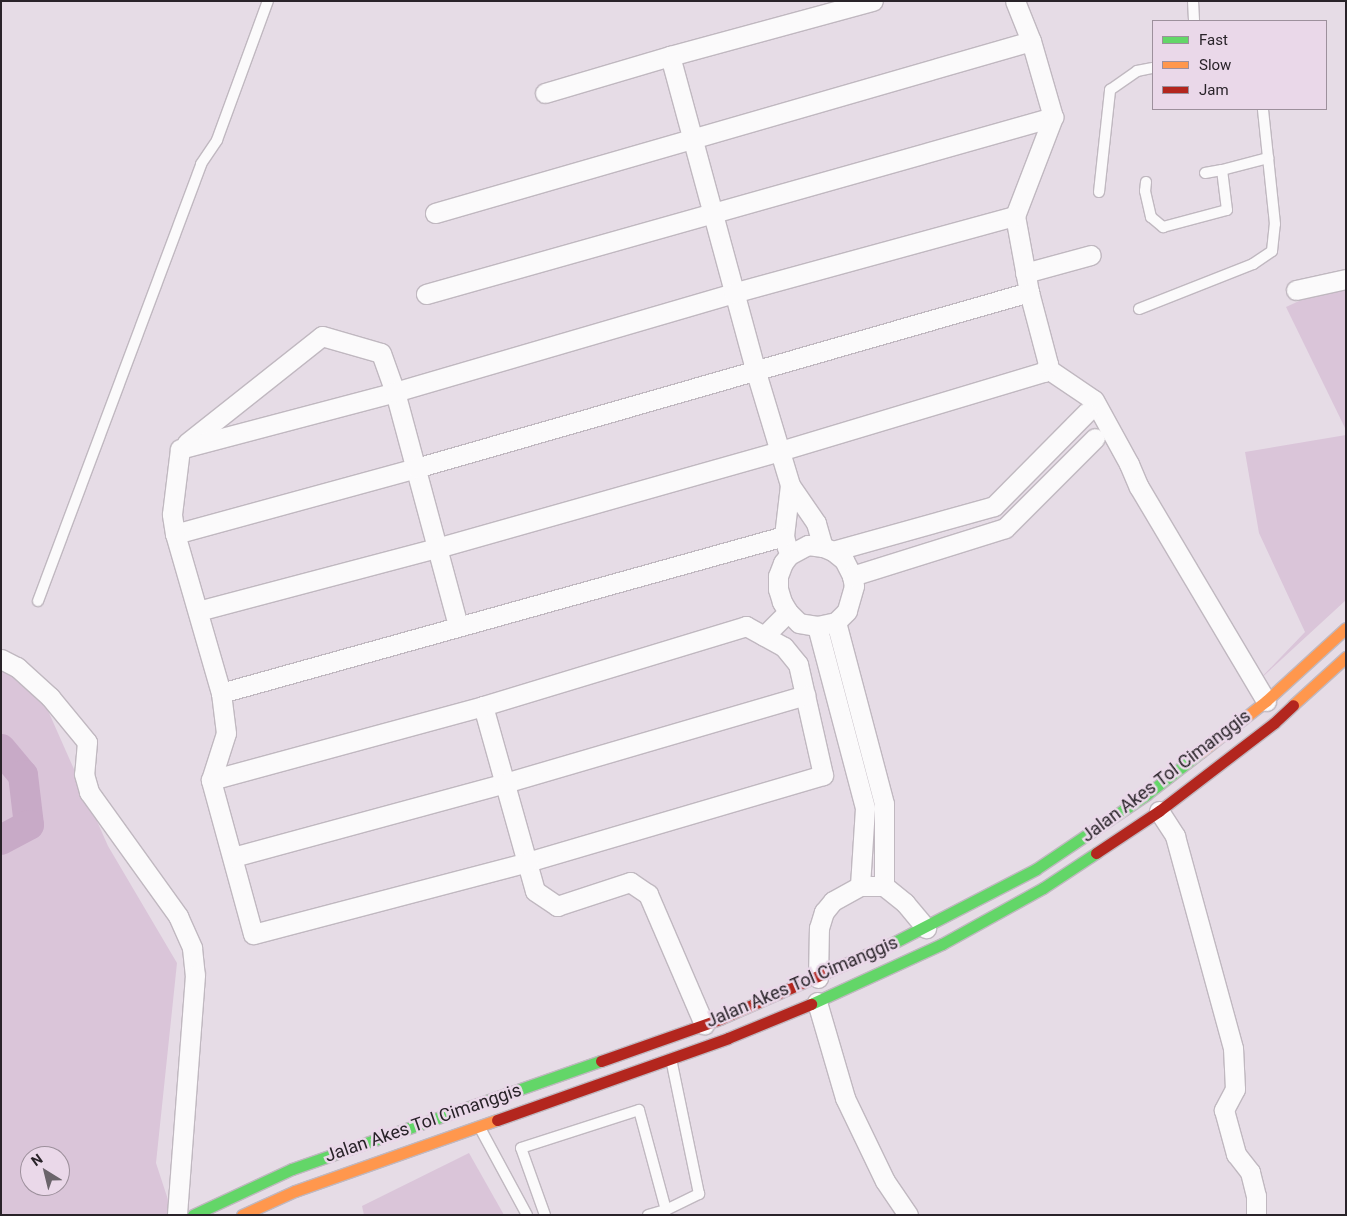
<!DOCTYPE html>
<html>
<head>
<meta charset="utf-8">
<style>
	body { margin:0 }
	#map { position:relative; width:1347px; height:1216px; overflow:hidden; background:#e6dce6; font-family:Roboto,sans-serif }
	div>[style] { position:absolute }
	.green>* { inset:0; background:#dac5d9 }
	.river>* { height:30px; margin:-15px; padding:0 15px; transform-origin:15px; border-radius:15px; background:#c8aac7 }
	.roads { filter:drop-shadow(1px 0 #c0b8c0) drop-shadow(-1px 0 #c0b8c0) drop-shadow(0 1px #c0b8c0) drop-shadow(0 -1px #c0b8c0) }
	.lane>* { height:10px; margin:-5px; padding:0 5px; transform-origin:5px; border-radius:5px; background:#fbfafb }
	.street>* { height:19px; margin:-9.5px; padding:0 9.5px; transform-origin:9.5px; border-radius:9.5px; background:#fbfafb }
	.fast>* { height:11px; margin:-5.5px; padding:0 5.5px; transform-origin:5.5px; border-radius:5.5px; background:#63d668 }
	.slow>* { height:11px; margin:-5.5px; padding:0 5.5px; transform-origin:5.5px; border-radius:5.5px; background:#ff974d }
	.jam>* { height:11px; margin:-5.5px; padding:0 5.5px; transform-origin:5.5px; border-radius:5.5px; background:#b3261e }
	span { translate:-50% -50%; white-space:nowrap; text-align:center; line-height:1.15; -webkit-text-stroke:5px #ead8e9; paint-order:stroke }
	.street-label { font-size:18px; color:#292329 }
	.frame { position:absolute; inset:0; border:2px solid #292329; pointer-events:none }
	.legend { position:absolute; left:1152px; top:20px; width:175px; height:90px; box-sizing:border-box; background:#ead8e9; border:1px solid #9d909c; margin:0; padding:6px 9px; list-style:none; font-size:15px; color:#292329 }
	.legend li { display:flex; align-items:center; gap:10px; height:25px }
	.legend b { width:25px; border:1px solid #9d909c }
	.north { position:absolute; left:20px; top:1146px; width:50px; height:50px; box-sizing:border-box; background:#ead8e9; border:1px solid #9d909c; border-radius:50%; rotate:324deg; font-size:14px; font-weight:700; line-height:20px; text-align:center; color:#292329 }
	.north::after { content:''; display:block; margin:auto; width:18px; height:22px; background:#6b646b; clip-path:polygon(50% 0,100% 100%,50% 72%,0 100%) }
</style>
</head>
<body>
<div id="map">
	<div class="green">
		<i style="clip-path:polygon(1346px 289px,1346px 430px,1286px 307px,1312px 295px)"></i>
		<i style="clip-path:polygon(1346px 435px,1346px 600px,1256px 683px,1305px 632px,1259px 533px,1245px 452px)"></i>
		<i style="clip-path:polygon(evenodd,1px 657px,34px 679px,108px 846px,177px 963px,156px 1163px,173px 1215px,1px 1215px,1px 657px,30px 1156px,60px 1156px,60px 1186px,30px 1186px,30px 1156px)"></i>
		<i style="clip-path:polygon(469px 1153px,504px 1215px,364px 1215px,362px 1206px)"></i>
	</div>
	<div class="river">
		<i style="left:1px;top:749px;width:34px;rotate:50deg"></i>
		<i style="left:23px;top:775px;width:50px;rotate:83.2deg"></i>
		<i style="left:29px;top:825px;width:32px;rotate:152deg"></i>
	</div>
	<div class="roads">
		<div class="lane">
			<i style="left:1193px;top:1px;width:20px;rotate:87deg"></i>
			<i style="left:1205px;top:173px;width:17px;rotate:-10deg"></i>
			<i style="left:1146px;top:182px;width:9px;rotate:96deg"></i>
			<i style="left:1145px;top:191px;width:27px;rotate:77deg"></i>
			<i style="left:1151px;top:217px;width:16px;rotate:40deg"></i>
			<i style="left:1163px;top:227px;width:66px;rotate:-14.9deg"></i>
			<i style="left:1227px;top:210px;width:40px;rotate:-97.1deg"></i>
			<i style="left:1222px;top:170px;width:48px;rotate:-14.6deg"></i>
			<i style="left:1099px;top:192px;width:103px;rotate:-83.8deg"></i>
			<i style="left:1110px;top:90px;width:33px;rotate:-35deg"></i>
			<i style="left:1137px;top:71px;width:16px;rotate:-11deg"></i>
			<i style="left:1139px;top:309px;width:123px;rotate:-21.5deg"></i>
			<i style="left:1253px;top:264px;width:23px;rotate:-34deg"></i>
			<i style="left:1272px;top:251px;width:27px;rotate:-84deg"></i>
			<i style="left:1275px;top:224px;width:116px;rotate:-96deg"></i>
			<i style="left:38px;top:601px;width:466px;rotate:-69.5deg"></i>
			<i style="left:201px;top:164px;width:29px;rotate:-56deg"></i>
			<i style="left:217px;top:140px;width:148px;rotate:-69.9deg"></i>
			<i style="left:480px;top:1128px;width:99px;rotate:61.6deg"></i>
			<i style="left:545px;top:1215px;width:71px;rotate:-109.7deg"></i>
			<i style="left:521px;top:1148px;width:124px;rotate:-17.9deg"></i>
			<i style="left:639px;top:1110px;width:104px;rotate:74.9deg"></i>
			<i style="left:648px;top:1215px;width:19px;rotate:-16deg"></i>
			<i style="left:666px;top:1210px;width:37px;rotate:-26deg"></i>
			<i style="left:699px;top:1194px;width:138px;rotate:-101.7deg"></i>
		</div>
		<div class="street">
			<i style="left:670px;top:56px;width:324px;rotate:74.8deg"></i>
			<i style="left:755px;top:369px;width:121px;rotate:73.2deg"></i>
			<i style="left:790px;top:485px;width:46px;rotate:55.6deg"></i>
			<i style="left:816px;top:523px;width:25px;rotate:74deg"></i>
			<i style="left:545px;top:93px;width:130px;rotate:-16.5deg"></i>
			<i style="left:670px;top:56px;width:210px;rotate:-15.2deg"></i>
			<i style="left:435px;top:213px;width:620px;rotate:-16.1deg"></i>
			<i style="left:1025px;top:273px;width:68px;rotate:-15.3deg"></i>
			<i style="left:1296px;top:290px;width:51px;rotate:-12.4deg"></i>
			<i style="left:426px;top:294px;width:652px;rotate:-15.76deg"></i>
			<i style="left:1048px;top:369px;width:55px;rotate:34deg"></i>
			<i style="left:1094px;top:400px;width:73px;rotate:61.3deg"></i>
			<i style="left:1129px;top:464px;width:25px;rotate:67deg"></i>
			<i style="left:1139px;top:487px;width:249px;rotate:59.3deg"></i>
			<i style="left:187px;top:443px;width:172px;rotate:-38.4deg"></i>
			<i style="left:322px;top:336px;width:61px;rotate:16.1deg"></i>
			<i style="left:381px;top:353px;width:41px;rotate:70.3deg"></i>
			<i style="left:395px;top:392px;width:241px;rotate:74.9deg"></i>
			<i style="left:175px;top:534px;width:250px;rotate:-15.3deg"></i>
			<i style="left:416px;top:468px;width:638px;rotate:-16.02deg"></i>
			<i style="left:1029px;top:292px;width:77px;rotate:-100.4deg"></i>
			<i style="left:1015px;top:216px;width:106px;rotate:-69deg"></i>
			<i style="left:1053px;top:117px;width:79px;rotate:-106.1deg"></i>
			<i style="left:1031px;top:41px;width:43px;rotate:-111.8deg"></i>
			<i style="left:808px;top:545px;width:15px;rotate:8deg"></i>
			<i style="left:823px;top:547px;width:11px;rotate:22deg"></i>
			<i style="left:833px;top:551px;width:14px;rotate:39deg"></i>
			<i style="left:844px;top:560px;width:18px;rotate:63deg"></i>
			<i style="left:852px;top:576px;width:10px;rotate:79deg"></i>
			<i style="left:854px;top:586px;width:26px;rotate:106deg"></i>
			<i style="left:847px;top:611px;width:16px;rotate:135deg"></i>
			<i style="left:836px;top:622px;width:19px;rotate:168deg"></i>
			<i style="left:817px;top:626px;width:18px;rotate:-171deg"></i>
			<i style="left:799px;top:623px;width:16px;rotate:-135deg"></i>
			<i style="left:788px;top:612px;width:12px;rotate:-121deg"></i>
			<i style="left:782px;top:602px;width:14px;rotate:-107deg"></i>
			<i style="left:778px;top:589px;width:13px;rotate:-90deg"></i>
			<i style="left:778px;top:576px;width:14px;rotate:-69deg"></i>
			<i style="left:783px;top:563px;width:10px;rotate:-53deg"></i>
			<i style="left:789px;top:555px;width:21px;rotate:-28deg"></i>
			<i style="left:787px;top:548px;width:12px;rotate:-104deg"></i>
			<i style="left:784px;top:536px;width:51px;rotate:-83.3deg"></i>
			<i style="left:833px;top:551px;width:167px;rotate:-15.6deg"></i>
			<i style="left:994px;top:506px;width:132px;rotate:-45.3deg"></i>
			<i style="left:852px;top:576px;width:160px;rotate:-17.4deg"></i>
			<i style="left:1005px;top:528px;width:127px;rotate:-45deg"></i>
			<i style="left:198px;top:611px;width:247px;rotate:-14.8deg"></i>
			<i style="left:437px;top:548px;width:356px;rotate:-15.8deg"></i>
			<i style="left:780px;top:451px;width:276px;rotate:-16.7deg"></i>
			<i style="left:1044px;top:372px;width:9px;rotate:-63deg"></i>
			<i style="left:1048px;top:364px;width:74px;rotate:-104.8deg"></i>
			<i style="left:836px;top:622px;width:188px;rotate:75.2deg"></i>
			<i style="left:884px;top:804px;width:82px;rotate:90deg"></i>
			<i style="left:817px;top:626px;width:188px;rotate:75.2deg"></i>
			<i style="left:865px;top:808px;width:78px;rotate:93.7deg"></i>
			<i style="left:764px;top:636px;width:34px;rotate:-45deg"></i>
			<i style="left:1px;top:659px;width:18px;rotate:27deg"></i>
			<i style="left:17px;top:667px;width:45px;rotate:42.3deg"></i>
			<i style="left:50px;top:697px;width:58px;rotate:50.6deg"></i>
			<i style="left:87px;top:742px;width:32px;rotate:95deg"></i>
			<i style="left:84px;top:774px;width:19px;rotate:74deg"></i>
			<i style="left:89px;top:792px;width:153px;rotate:54.3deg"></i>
			<i style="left:178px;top:916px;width:35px;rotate:66deg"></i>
			<i style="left:192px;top:948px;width:27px;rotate:84deg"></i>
			<i style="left:195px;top:975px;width:241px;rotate:94.3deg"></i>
			<i style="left:221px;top:693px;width:584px;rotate:-15.58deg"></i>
			<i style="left:483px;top:706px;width:192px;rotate:74.3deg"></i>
			<i style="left:535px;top:891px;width:27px;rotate:34deg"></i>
			<i style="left:557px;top:906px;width:77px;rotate:-18.2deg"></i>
			<i style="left:630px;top:882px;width:22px;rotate:34deg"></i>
			<i style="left:648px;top:894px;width:142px;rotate:66.7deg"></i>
			<i style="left:211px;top:780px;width:282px;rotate:-15.2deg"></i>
			<i style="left:483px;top:706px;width:275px;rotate:-16.9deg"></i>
			<i style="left:746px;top:626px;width:43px;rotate:28.9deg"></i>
			<i style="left:784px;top:647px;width:22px;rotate:51deg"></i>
			<i style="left:798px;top:664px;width:114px;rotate:77.3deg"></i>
			<i style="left:823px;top:775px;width:308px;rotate:163.6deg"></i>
			<i style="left:528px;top:862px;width:284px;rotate:165.3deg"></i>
			<i style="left:253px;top:934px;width:160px;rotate:-105.3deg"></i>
			<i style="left:211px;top:780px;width:49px;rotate:-72.3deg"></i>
			<i style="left:226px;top:733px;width:40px;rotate:-97.1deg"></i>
			<i style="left:221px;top:693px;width:166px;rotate:-106.1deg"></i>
			<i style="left:175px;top:534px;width:20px;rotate:-99deg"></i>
			<i style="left:172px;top:514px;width:65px;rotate:-83deg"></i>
			<i style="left:180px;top:449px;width:222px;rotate:-14.8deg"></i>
			<i style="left:395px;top:392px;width:352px;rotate:-16.3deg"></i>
			<i style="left:733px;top:293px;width:292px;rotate:-15.3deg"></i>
			<i style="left:1159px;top:811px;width:30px;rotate:57deg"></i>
			<i style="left:1175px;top:836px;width:220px;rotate:74.7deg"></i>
			<i style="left:1233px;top:1048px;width:41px;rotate:87.2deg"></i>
			<i style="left:1235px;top:1089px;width:24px;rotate:118deg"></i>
			<i style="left:1224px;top:1110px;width:46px;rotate:74.7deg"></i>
			<i style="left:1236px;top:1154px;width:23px;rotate:52deg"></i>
			<i style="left:1250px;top:1172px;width:25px;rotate:76deg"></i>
			<i style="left:1256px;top:1196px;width:19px;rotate:90deg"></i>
			<i style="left:233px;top:857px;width:282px;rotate:-15.2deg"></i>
			<i style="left:505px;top:783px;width:313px;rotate:-16.3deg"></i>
			<i style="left:818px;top:978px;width:50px;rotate:-88.9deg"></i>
			<i style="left:819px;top:928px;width:17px;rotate:-73deg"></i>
			<i style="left:824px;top:912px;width:14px;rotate:-51deg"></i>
			<i style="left:833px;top:901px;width:31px;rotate:-29deg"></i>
			<i style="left:860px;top:886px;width:24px"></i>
			<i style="left:884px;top:886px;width:27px;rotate:39deg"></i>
			<i style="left:905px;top:903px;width:33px;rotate:50deg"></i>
			<i style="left:817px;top:1002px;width:100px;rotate:73.7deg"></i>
			<i style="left:845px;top:1098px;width:92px;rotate:64.3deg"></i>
			<i style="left:885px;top:1181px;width:41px;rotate:55.9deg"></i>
		</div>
		<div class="fast">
			<i style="left:891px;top:944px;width:163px;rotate:-27.3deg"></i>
			<i style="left:1036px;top:869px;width:134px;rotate:-34deg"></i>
			<i style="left:1147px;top:794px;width:68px;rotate:-37.9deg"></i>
			<i style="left:811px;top:1004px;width:144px;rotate:-24.6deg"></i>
			<i style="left:942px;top:944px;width:115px;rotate:-29deg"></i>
			<i style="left:1043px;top:888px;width:64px;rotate:-33.4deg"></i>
			<i style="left:193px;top:1215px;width:109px;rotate:-24.9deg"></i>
			<i style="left:292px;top:1169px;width:327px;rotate:-19.3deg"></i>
		</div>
		<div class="slow">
			<i style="left:1293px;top:705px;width:72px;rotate:-42.2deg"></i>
			<i style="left:1201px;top:752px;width:83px;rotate:-38.1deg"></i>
			<i style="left:1266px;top:701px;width:108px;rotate:-42.4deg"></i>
			<i style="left:242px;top:1215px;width:58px;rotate:-24.4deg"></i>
			<i style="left:295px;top:1191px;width:214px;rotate:-19.4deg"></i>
		</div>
		<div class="jam">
			<i style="left:1096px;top:853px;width:76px;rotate:-33.7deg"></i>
			<i style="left:1159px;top:811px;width:145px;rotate:-37.4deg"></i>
			<i style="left:1274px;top:723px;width:26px;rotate:-43deg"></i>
			<i style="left:601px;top:1061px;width:126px;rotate:-19.4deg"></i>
			<i style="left:720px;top:1019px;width:187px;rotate:-23.7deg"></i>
			<i style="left:497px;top:1120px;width:245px;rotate:-19.5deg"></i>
			<i style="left:728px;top:1038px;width:90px;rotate:-22.3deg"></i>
		</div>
	</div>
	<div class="street-label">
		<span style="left:1166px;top:776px;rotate:-37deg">Jalan Akes Tol Cimanggis</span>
		<span style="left:802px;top:982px;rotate:-23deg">Jalan Akes Tol Cimanggis</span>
		<span style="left:423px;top:1123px;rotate:-19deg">Jalan Akes Tol Cimanggis</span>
	</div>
	<div class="frame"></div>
	<ul class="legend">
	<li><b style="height:6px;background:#63d668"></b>Fast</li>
	<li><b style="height:6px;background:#ff974d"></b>Slow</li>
	<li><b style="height:6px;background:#b3261e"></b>Jam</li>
	</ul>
	<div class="north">N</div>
</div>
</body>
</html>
